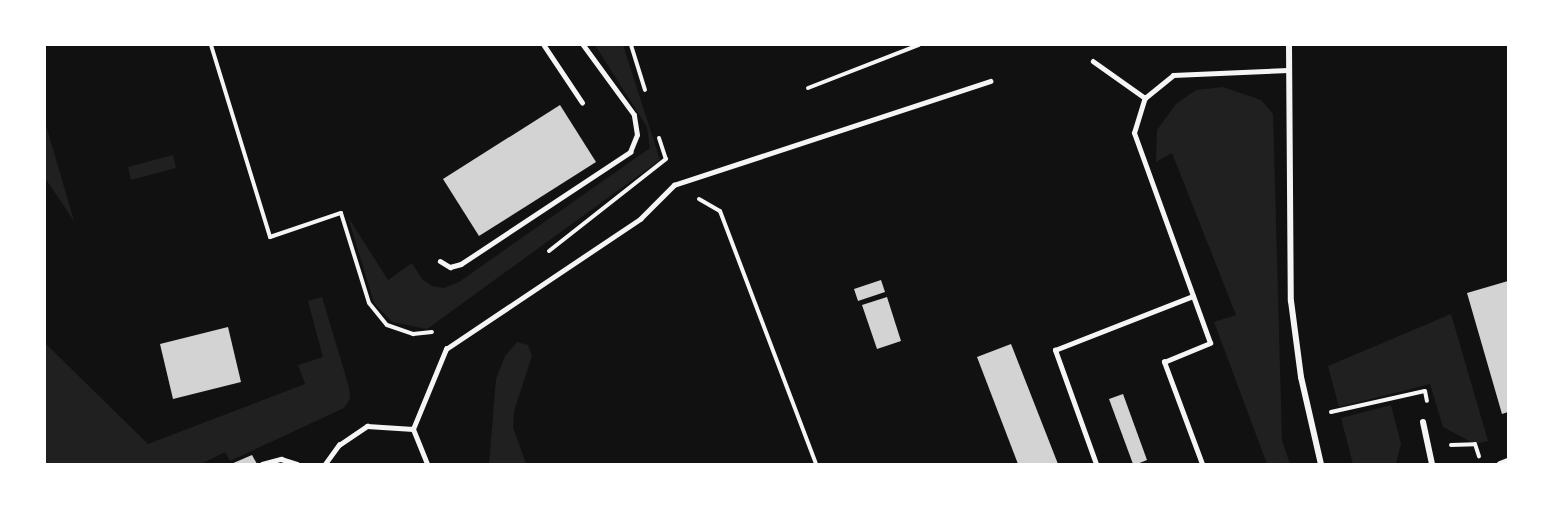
<!DOCTYPE html>
<html>
<head>
<meta charset="utf-8">
<style>
	body { margin:0 }
	#map { position:relative; width:1553px; height:509px; overflow:hidden; background:#111; font-family:Figtree,sans-serif }
	div>[style] { position:absolute }
	.green>* { inset:0; background:#202020 }
	.building>* { inset:0; background:#d3d3d3 }
	.path>* { height:4px; margin:-2px; padding:0 2px; transform-origin:2px; border-radius:2px; background:#f5f5f5 }
	.service>* { height:4.5px; margin:-2.25px; padding:0 2.25px; transform-origin:2.25px; border-radius:2.25px; background:#f5f5f5 }
	.minor>* { height:6px; margin:-3px; padding:0 3px; transform-origin:3px; border-radius:3px; background:#f5f5f5 }
	span { translate:-50% -50%; white-space:nowrap; text-align:center; line-height:1.15; -webkit-text-stroke:4.5px #fff; paint-order:stroke }
	.frame { position:absolute; inset:0; border:46px solid #fff; pointer-events:none }
</style>
</head>
<body>
<div id="map">
	<div class="green">
		<i style="clip-path:polygon(595px 45px,623px 45px,660px 160px,427px 329px,392px 322px,374px 303px,348px 217px,388px 280px,412px 263px,422px 279px,432px 286px,444px 288px,459px 282px,650px 148px,647px 127px)"></i>
		<i style="clip-path:polygon(1223px 87px,1261px 100px,1273px 114px,1282px 441px,1290px 464px,1267px 464px,1214px 322px,1236px 315px,1172px 153px,1156px 162px,1157px 130px,1176px 104px,1196px 90px)"></i>
		<i style="clip-path:polygon(45px 122px,74px 221px,45px 178px)"></i>
		<i style="clip-path:polygon(173px 155px,176px 168px,131px 180px,128px 167px)"></i>
		<i style="clip-path:polygon(322px 297px,349px 387px,350px 399px,344px 408px,230px 461px,225px 452px,201px 464px,45px 464px,45px 343px,148px 444px,305px 384px,298px 365px,323px 357px,308px 301px)"></i>
		<i style="clip-path:polygon(1451px 314px,1488px 441px,1475px 444px,1443px 427px,1430px 384px,1339px 407px,1328px 366px)"></i>
		<i style="clip-path:polygon(517px 342px,528px 345px,532px 356px,514px 411px,513px 427px,526px 464px,489px 464px,496px 379px,505px 356px)"></i>
		<i style="clip-path:polygon(1391px 405px,1401px 444px,1396px 463px,1353px 464px,1341px 418px)"></i>
	</div>
	<div class="building">
		<i style="clip-path:polygon(560px 105px,596px 162px,479px 236px,443px 179px)"></i>
		<i style="clip-path:polygon(881px 280px,885px 292px,858px 301px,854px 289px)"></i>
		<i style="clip-path:polygon(1508px 281px,1508px 412px,1502px 414px,1467px 293px)"></i>
		<i style="clip-path:polygon(887px 297px,901px 341px,877px 349px,862px 305px)"></i>
		<i style="clip-path:polygon(228px 327px,241px 382px,173px 399px,160px 344px)"></i>
		<i style="clip-path:polygon(1011px 344px,1058px 464px,1018px 464px,977px 357px)"></i>
		<i style="clip-path:polygon(1123px 394px,1147px 460px,1137px 464px,1133px 464px,1109px 399px)"></i>
		<i style="clip-path:polygon(252px 455px,257px 464px,231px 464px)"></i>
	</div>
	<div class="path">
		<i style="left:211px;top:45px;width:201px;rotate:72.9deg"></i>
		<i style="left:270px;top:237px;width:75px;rotate:-18.7deg"></i>
		<i style="left:341px;top:213px;width:94px;rotate:72.7deg"></i>
		<i style="left:369px;top:303px;width:28px;rotate:51deg"></i>
		<i style="left:387px;top:325px;width:28px;rotate:19deg"></i>
		<i style="left:413px;top:334px;width:19px;rotate:-6deg"></i>
		<i style="left:631px;top:45px;width:47px;rotate:72.7deg"></i>
		<i style="left:808px;top:88px;width:119px;rotate:-21.2deg"></i>
		<i style="left:659px;top:138px;width:22px;rotate:72deg"></i>
		<i style="left:699px;top:199px;width:24px;rotate:30deg"></i>
		<i style="left:720px;top:211px;width:271px;rotate:69.2deg"></i>
		<i style="left:549px;top:251px;width:149px;rotate:-38.2deg"></i>
		<i style="left:1331px;top:412px;width:96px;rotate:-12.6deg"></i>
		<i style="left:1425px;top:391px;width:10px;rotate:79deg"></i>
		<i style="left:1451px;top:445px;width:24px;rotate:-2deg"></i>
		<i style="left:1475px;top:444px;width:13px;rotate:72deg"></i>
	</div>
	<div class="service">
		<i style="left:544px;top:45px;width:69px;rotate:56.3deg"></i>
		<i style="left:1093px;top:61px;width:64px;rotate:35.4deg"></i>
		<i style="left:440px;top:261px;width:12px;rotate:31deg"></i>
		<i style="left:450px;top:267px;width:11px;rotate:-15deg"></i>
		<i style="left:461px;top:264px;width:203px;rotate:-33.5deg"></i>
		<i style="left:630px;top:152px;width:18px;rotate:-68deg"></i>
		<i style="left:637px;top:135px;width:20px;rotate:-99deg"></i>
		<i style="left:634px;top:115px;width:87px;rotate:-126.1deg"></i>
		<i style="left:262px;top:464px;width:20px;rotate:-15deg"></i>
		<i style="left:281px;top:459px;width:17px;rotate:17deg"></i>
		<i style="left:325px;top:464px;width:24px;rotate:-54deg"></i>
		<i style="left:339px;top:445px;width:34px;rotate:-34deg"></i>
		<i style="left:367px;top:426px;width:46px;rotate:3.7deg"></i>
		<i style="left:427px;top:464px;width:38px;rotate:-112deg"></i>
		<i style="left:413px;top:429px;width:87px;rotate:-67.6deg"></i>
		<i style="left:446px;top:349px;width:234px;rotate:-33.8deg"></i>
		<i style="left:640px;top:219px;width:48px;rotate:-45deg"></i>
		<i style="left:674px;top:185px;width:333px;rotate:-18.2deg"></i>
		<i style="left:1096px;top:464px;width:121px;rotate:-109.8deg"></i>
		<i style="left:1055px;top:350px;width:148px;rotate:-21.4deg"></i>
		<i style="left:1202px;top:464px;width:109px;rotate:-110.4deg"></i>
		<i style="left:1164px;top:362px;width:50px;rotate:-22.4deg"></i>
		<i style="left:1210px;top:343px;width:223px;rotate:-109.9deg"></i>
		<i style="left:1134px;top:133px;width:37px;rotate:-73deg"></i>
		<i style="left:1145px;top:98px;width:36px;rotate:-39deg"></i>
		<i style="left:1173px;top:75px;width:115px;rotate:-2.5deg"></i>
	</div>
	<div class="minor">
		<i style="left:1289px;top:45px;width:256px;rotate:89.6deg"></i>
		<i style="left:1291px;top:301px;width:77px;rotate:82.5deg"></i>
		<i style="left:1301px;top:377px;width:89px;rotate:77.1deg"></i>
		<i style="left:1423px;top:422px;width:43px;rotate:77.9deg"></i>
		<i style="left:1500px;top:464px;width:9px;rotate:-21deg"></i>
	</div>
	<div class="frame"></div>
</div>
</body>
</html>
